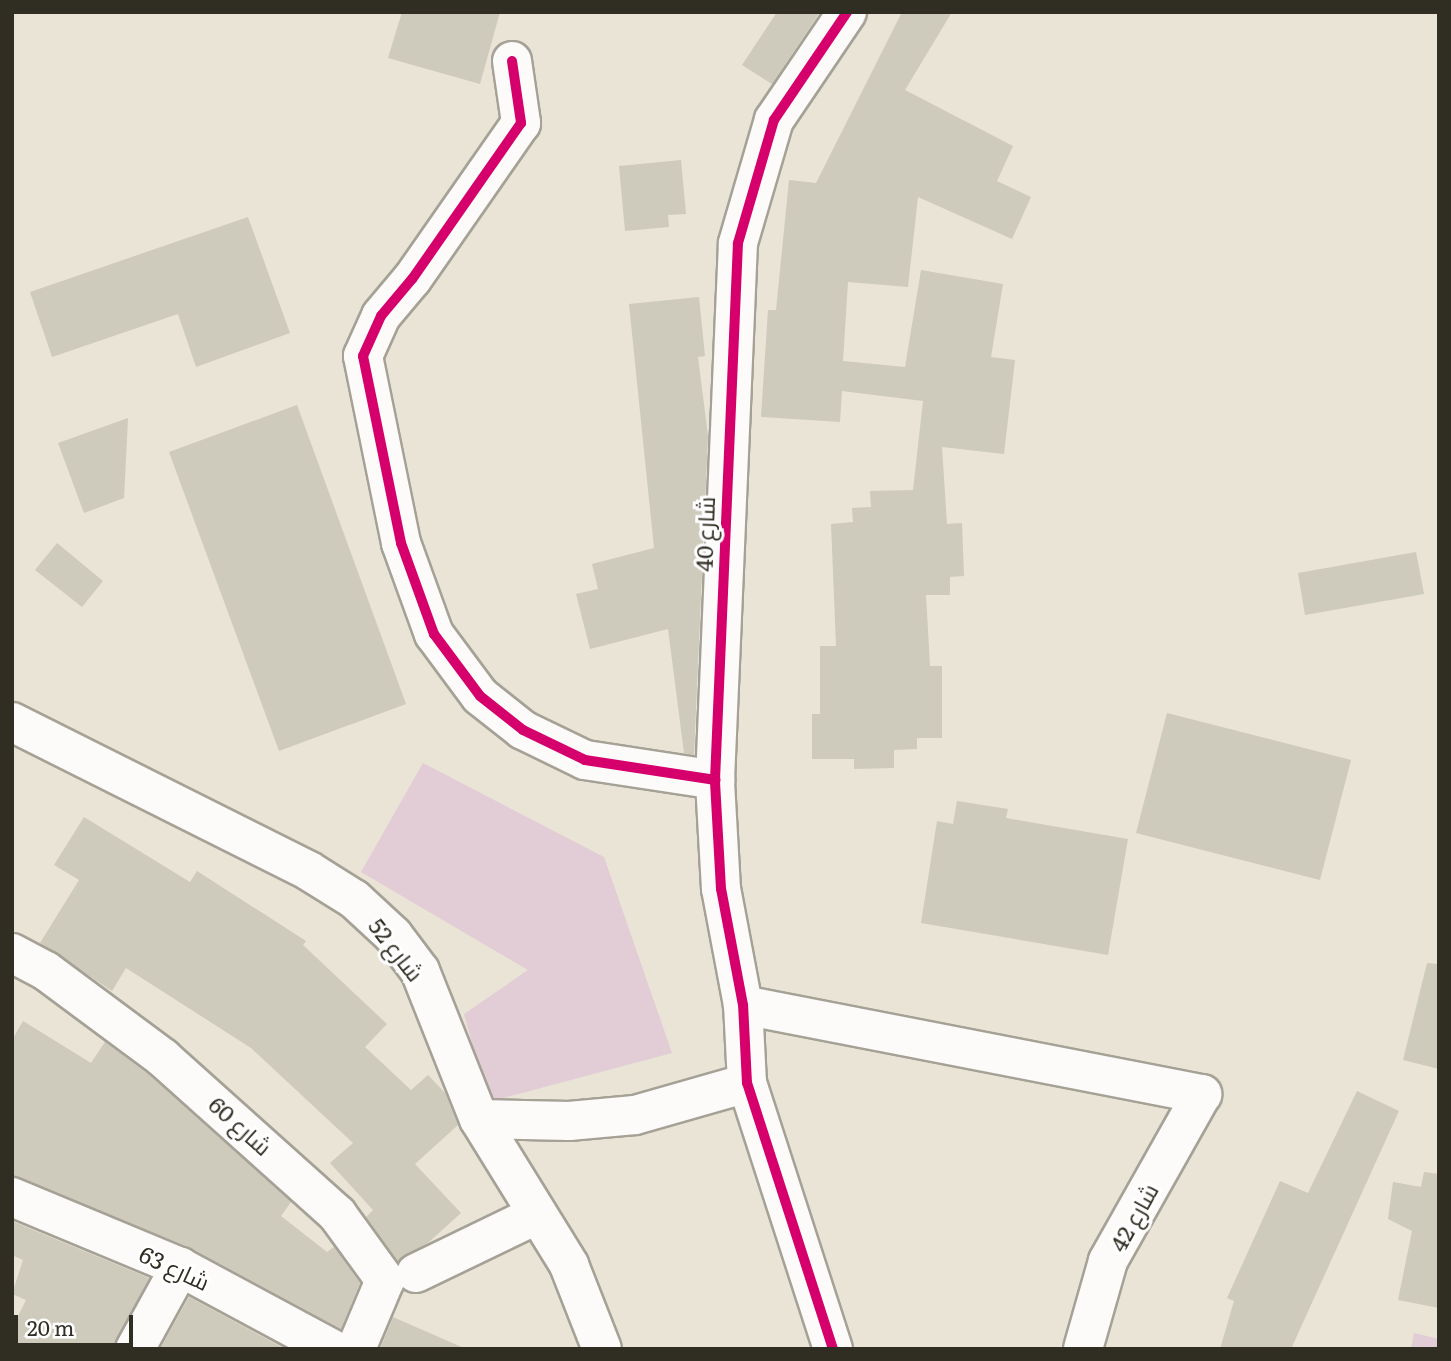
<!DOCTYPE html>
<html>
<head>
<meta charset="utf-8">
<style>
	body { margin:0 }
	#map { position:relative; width:1451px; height:1361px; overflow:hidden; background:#e9e4d5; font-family:Literata,Cairo,serif }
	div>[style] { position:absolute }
	.green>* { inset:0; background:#e2ccd6 }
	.building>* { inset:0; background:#cecabc }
	.roads { filter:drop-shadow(2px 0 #a5a196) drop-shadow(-2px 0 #a5a196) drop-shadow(0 2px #a5a196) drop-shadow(0 -2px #a5a196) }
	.minor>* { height:38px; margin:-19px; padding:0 19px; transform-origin:19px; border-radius:19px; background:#fcfbf9 }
	.cycleway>* { height:10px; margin:-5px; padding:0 5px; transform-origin:5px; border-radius:5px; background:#d6006c }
	span { translate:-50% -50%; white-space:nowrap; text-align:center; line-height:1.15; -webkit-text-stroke:6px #fff; paint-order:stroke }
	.street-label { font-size:23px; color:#302d22 }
	.frame { position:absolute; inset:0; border:14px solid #302d22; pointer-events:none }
	.scale { position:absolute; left:14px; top:1315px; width:119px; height:32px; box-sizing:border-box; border:4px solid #302d22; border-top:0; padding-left:9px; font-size:21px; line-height:24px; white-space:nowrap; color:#302d22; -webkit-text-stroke:5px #fff; paint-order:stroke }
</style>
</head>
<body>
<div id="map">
	<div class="green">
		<i style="clip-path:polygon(423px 763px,604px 857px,672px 1053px,488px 1102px,464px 1014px,528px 970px,361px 872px)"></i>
		<i style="clip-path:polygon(1414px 1333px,1439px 1339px,1439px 1349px,1411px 1349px)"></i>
	</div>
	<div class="building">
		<i style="clip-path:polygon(402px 12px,500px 12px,480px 84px,388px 58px)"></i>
		<i style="clip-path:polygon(777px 12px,820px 12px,772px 84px,742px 65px)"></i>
		<i style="clip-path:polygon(902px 12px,952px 12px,905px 90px,1013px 146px,997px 181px,1031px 197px,1012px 239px,918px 197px,908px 287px,848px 282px,843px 361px,905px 367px,921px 270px,1003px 284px,991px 357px,1015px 360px,1004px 454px,942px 447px,947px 524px,962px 523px,964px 576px,950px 577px,950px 595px,926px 595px,930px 666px,942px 666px,942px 738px,917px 738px,917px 749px,894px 750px,894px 768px,854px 769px,854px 759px,812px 759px,812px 714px,820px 714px,820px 646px,836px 646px,831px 524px,853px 522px,852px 508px,871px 507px,870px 491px,913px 490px,923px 401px,842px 391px,840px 422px,761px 417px,768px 310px,776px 310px,789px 180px,816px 183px)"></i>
		<i style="clip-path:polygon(681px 160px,686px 214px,668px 215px,669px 227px,625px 231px,619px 166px)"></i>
		<i style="clip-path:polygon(248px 217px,290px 333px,196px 367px,178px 314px,52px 357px,30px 292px)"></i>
		<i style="clip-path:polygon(699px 297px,705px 356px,698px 357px,708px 436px,694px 755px,684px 753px,668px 629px,590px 649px,576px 594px,598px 589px,592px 564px,654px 548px,629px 304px)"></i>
		<i style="clip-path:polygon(297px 405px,406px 704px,279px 751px,169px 452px)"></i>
		<i style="clip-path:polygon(128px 418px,124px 498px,84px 513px,58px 443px)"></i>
		<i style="clip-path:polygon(57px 543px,103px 581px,82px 607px,35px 570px)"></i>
		<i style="clip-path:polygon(1416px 552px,1424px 594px,1305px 615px,1298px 573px)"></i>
		<i style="clip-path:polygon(1167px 713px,1351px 760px,1320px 880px,1136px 833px)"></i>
		<i style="clip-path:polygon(957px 801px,1008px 809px,1006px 818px,1128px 839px,1108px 955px,921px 923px,937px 821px,953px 824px)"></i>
		<i style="clip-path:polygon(84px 817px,190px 882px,197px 871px,306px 941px,303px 945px,387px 1024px,365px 1047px,411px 1090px,428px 1075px,445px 1093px,458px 1125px,415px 1164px,461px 1213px,429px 1242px,398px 1261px,366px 1217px,373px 1210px,330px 1163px,353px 1143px,251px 1048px,126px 968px,112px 991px,40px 943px,79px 880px,54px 865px)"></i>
		<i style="clip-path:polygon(1427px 963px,1439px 964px,1439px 1069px,1403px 1060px)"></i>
		<i style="clip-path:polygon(23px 1021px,91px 1063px,105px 1042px,149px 1075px,291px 1202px,281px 1216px,327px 1252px,334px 1247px,360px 1283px,341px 1329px,189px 1247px,12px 1176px,12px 1040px)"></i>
		<i style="clip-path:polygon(1357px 1091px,1399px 1111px,1291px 1349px,1220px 1349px,1234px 1301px,1227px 1298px,1280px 1181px,1308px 1193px)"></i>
		<i style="clip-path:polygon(1424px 1172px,1439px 1174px,1439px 1308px,1398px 1300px,1412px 1231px,1388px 1219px,1393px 1182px,1421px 1187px)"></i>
		<i style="clip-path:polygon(14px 1222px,149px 1278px,113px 1349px,12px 1349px,12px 1328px,26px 1300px,12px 1294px,23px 1260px,12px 1255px)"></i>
		<i style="clip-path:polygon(189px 1297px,285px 1349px,160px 1349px)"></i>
		<i style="clip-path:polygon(393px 1317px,466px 1349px,380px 1349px)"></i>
	</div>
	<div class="roads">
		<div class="minor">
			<i style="left:512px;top:61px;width:63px;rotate:81.7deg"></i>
			<i style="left:521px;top:123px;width:190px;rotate:124.9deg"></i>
			<i style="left:412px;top:279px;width:48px;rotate:130deg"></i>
			<i style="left:381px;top:316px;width:44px;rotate:114.2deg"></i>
			<i style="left:363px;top:356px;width:191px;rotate:78.5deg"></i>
			<i style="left:401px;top:543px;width:97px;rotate:70.1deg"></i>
			<i style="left:434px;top:634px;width:77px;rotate:53.4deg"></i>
			<i style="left:480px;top:696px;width:55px;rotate:38.3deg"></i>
			<i style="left:523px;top:730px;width:69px;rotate:25.8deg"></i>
			<i style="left:585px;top:760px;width:132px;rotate:8.7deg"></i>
			<i style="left:12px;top:722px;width:332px;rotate:26.6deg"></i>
			<i style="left:309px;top:871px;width:53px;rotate:31.9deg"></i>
			<i style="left:354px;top:899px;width:53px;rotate:42.7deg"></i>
			<i style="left:393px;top:935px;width:45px;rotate:53.1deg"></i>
			<i style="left:420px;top:971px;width:159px;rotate:68.3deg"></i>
			<i style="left:479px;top:1119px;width:172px;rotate:58.3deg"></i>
			<i style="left:569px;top:1265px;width:90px;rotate:68.6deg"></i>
			<i style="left:12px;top:953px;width:38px;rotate:28deg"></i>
			<i style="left:46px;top:971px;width:146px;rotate:36.6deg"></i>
			<i style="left:163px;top:1058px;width:234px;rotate:41.9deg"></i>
			<i style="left:337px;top:1214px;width:82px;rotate:54deg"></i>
			<i style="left:385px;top:1280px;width:75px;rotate:112.8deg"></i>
			<i style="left:743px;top:1005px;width:468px;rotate:11deg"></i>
			<i style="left:1202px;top:1094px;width:192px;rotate:119.4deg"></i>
			<i style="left:1108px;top:1261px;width:91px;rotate:105.9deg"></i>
			<i style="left:479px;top:1119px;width:90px;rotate:1.3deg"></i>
			<i style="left:569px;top:1121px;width:66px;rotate:-5.2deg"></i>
			<i style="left:635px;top:1115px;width:116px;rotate:-15.9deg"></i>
			<i style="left:12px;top:1197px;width:182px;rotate:22.6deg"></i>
			<i style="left:180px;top:1267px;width:173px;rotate:28.3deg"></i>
			<i style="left:416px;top:1273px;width:133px;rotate:-25.8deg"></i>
			<i style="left:135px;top:1349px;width:94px;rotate:-61.2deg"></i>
			<i style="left:833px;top:1349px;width:280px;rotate:-107.9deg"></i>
			<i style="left:747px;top:1083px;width:78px;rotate:-92.9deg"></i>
			<i style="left:743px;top:1005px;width:118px;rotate:-100.7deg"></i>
			<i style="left:721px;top:889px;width:109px;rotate:-93.2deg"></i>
			<i style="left:715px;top:780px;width:537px;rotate:-87.55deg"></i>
			<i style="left:738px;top:243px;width:128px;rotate:-73.7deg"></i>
			<i style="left:774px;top:120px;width:130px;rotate:-55.9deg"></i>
		</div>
	</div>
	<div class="cycleway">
		<i style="left:512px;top:61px;width:63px;rotate:81.7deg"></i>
		<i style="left:521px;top:123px;width:190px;rotate:124.9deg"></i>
		<i style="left:412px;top:279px;width:48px;rotate:130deg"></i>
		<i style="left:381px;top:316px;width:44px;rotate:114.2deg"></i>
		<i style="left:363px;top:356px;width:191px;rotate:78.5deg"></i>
		<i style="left:401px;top:543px;width:97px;rotate:70.1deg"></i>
		<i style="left:434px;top:634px;width:77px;rotate:53.4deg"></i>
		<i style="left:480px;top:696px;width:55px;rotate:38.3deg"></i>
		<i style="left:523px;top:730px;width:69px;rotate:25.8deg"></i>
		<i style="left:585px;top:760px;width:132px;rotate:8.7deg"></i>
		<i style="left:833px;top:1349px;width:280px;rotate:-107.9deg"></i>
		<i style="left:747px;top:1083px;width:78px;rotate:-92.9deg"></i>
		<i style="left:743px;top:1005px;width:118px;rotate:-100.7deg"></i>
		<i style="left:721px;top:889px;width:109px;rotate:-93.2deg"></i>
		<i style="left:715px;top:780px;width:537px;rotate:-87.55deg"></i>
		<i style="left:738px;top:243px;width:128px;rotate:-73.7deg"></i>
		<i style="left:774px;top:120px;width:130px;rotate:-55.9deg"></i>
	</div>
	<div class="street-label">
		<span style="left:704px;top:534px;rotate:-88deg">شارع 40</span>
		<span style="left:397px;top:949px;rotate:52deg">شارع 52</span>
		<span style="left:241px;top:1125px;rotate:42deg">شارع 60</span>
		<span style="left:1133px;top:1217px;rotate:-61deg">شارع 42</span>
		<span style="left:175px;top:1267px;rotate:25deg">شارع 63</span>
	</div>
	<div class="frame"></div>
	<div class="scale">20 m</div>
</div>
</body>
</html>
